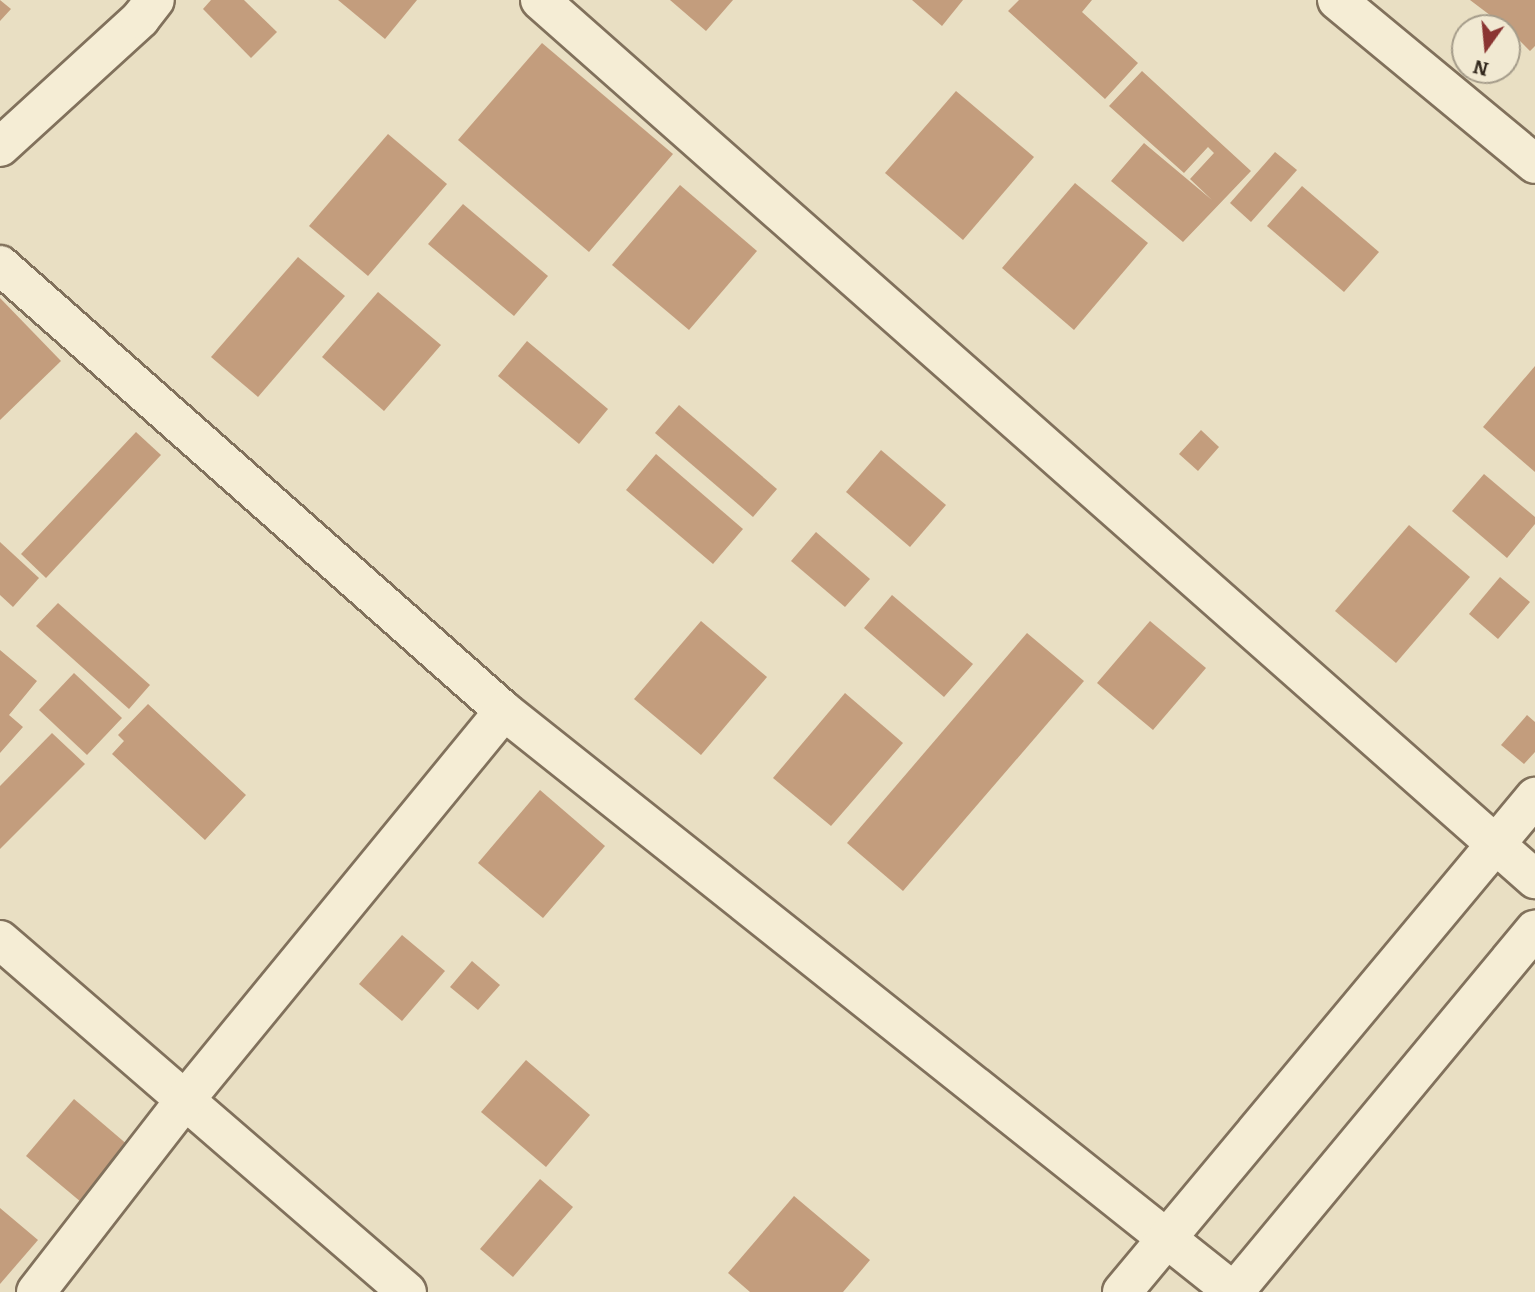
<!DOCTYPE html>
<html>
<head>
<meta charset="utf-8">
<style>
	body { margin:0 }
	#map { position:relative; width:1535px; height:1292px; overflow:hidden; background:#e9dfc3; font-family:Bitter,serif }
	div>[style] { position:absolute }
	.building>* { inset:0; background:#c39d7d }
	.roads { filter:drop-shadow(2px 0 #81715c) drop-shadow(-2px 0 #81715c) drop-shadow(0 2px #81715c) drop-shadow(0 -2px #81715c) }
	.minor>* { height:38px; margin:-19px; padding:0 19px; transform-origin:19px; border-radius:19px; background:#f5edd5 }
	span { translate:-50% -50%; white-space:nowrap; text-align:center; line-height:1.15; -webkit-text-stroke:7px #f1e9d2; paint-order:stroke }
	.north { position:absolute; left:1451px; top:14px; width:70px; height:70px; box-sizing:border-box; background:#f1e9d2; border:2px solid #a59c8a; border-radius:50%; rotate:195deg; font-size:19px; font-weight:700; line-height:28px; text-align:center; color:#33291e }
	.north::after { content:''; display:block; margin:auto; width:24px; height:32px; background:#8a3532; clip-path:polygon(50% 0,100% 100%,50% 72%,0 100%) }
</style>
</head>
<body>
<div id="map">
	<div class="building">
		<i style="clip-path:polygon(0 0,11px 9px,0 21px)"></i>
		<i style="clip-path:polygon(211px 0,244px 0,277px 32px,251px 58px,203px 9px)"></i>
		<i style="clip-path:polygon(338px 0,417px 0,385px 39px)"></i>
		<i style="clip-path:polygon(670px 0,733px 0,706px 31px)"></i>
		<i style="clip-path:polygon(912px 0,963px 0,942px 26px)"></i>
		<i style="clip-path:polygon(1019px 0,1092px 0,1082px 12px,1138px 63px,1105px 99px,1008px 11px)"></i>
		<i style="clip-path:polygon(1470px 0,1535px 0,1535px 46px,1530px 51px,1507px 28px)"></i>
		<i style="clip-path:polygon(542px 43px,673px 154px,589px 252px,458px 140px)"></i>
		<i style="clip-path:polygon(1142px 71px,1251px 171px,1183px 242px,1111px 181px,1144px 143px,1212px 200px,1190px 179px,1214px 153px,1208px 147px,1184px 173px,1109px 106px)"></i>
		<i style="clip-path:polygon(956px 91px,1034px 157px,963px 240px,885px 173px)"></i>
		<i style="clip-path:polygon(388px 134px,447px 184px,368px 276px,309px 226px)"></i>
		<i style="clip-path:polygon(1275px 152px,1297px 170px,1251px 222px,1230px 203px)"></i>
		<i style="clip-path:polygon(1075px 183px,1148px 243px,1074px 330px,1002px 268px)"></i>
		<i style="clip-path:polygon(680px 185px,757px 251px,689px 330px,612px 265px)"></i>
		<i style="clip-path:polygon(1302px 186px,1379px 252px,1344px 292px,1267px 226px)"></i>
		<i style="clip-path:polygon(463px 204px,548px 276px,514px 316px,428px 244px)"></i>
		<i style="clip-path:polygon(298px 257px,345px 296px,258px 397px,211px 357px)"></i>
		<i style="clip-path:polygon(378px 292px,441px 345px,384px 411px,322px 357px)"></i>
		<i style="clip-path:polygon(0 298px,61px 361px,0 420px)"></i>
		<i style="clip-path:polygon(527px 341px,608px 409px,579px 444px,498px 376px)"></i>
		<i style="clip-path:polygon(1535px 366px,1535px 472px,1483px 427px)"></i>
		<i style="clip-path:polygon(679px 405px,777px 489px,753px 517px,655px 433px)"></i>
		<i style="clip-path:polygon(1201px 430px,1219px 447px,1198px 471px,1179px 454px)"></i>
		<i style="clip-path:polygon(136px 432px,161px 455px,46px 578px,21px 554px)"></i>
		<i style="clip-path:polygon(881px 450px,946px 505px,910px 547px,846px 492px)"></i>
		<i style="clip-path:polygon(656px 454px,743px 529px,713px 564px,626px 490px)"></i>
		<i style="clip-path:polygon(1484px 474px,1535px 517px,1535px 524px,1507px 558px,1452px 511px)"></i>
		<i style="clip-path:polygon(1409px 525px,1470px 577px,1396px 663px,1335px 611px)"></i>
		<i style="clip-path:polygon(816px 532px,870px 579px,845px 607px,791px 561px)"></i>
		<i style="clip-path:polygon(0 542px,39px 578px,13px 607px,0 595px)"></i>
		<i style="clip-path:polygon(1500px 577px,1530px 602px,1498px 639px,1469px 614px)"></i>
		<i style="clip-path:polygon(892px 595px,973px 664px,944px 697px,864px 628px)"></i>
		<i style="clip-path:polygon(58px 603px,150px 685px,129px 709px,36px 626px)"></i>
		<i style="clip-path:polygon(701px 621px,767px 677px,701px 755px,634px 699px)"></i>
		<i style="clip-path:polygon(1150px 621px,1206px 668px,1153px 730px,1097px 683px)"></i>
		<i style="clip-path:polygon(1027px 633px,1084px 681px,903px 891px,847px 843px)"></i>
		<i style="clip-path:polygon(0 650px,37px 681px,9px 715px,23px 727px,0 753px)"></i>
		<i style="clip-path:polygon(74px 673px,122px 718px,87px 755px,39px 710px)"></i>
		<i style="clip-path:polygon(845px 693px,903px 743px,831px 826px,773px 778px)"></i>
		<i style="clip-path:polygon(148px 704px,246px 795px,205px 840px,112px 754px,124px 741px,118px 735px)"></i>
		<i style="clip-path:polygon(1527px 715px,1535px 722px,1535px 752px,1524px 764px,1501px 745px)"></i>
		<i style="clip-path:polygon(52px 733px,85px 764px,0 849px,0 786px)"></i>
		<i style="clip-path:polygon(540px 790px,605px 846px,543px 918px,478px 863px)"></i>
		<i style="clip-path:polygon(402px 935px,445px 971px,402px 1021px,359px 984px)"></i>
		<i style="clip-path:polygon(472px 961px,500px 985px,478px 1010px,450px 987px)"></i>
		<i style="clip-path:polygon(526px 1060px,590px 1115px,546px 1167px,481px 1112px)"></i>
		<i style="clip-path:polygon(74px 1099px,129px 1146px,81px 1202px,26px 1156px)"></i>
		<i style="clip-path:polygon(540px 1179px,573px 1207px,513px 1277px,480px 1249px)"></i>
		<i style="clip-path:polygon(794px 1196px,870px 1260px,843px 1292px,750px 1292px,728px 1273px)"></i>
		<i style="clip-path:polygon(0 1208px,38px 1240px,0 1284px)"></i>
	</div>
	<div class="roads">
		<div class="minor">
			<i style="left:540px;top:0;width:1328px;rotate:41.46deg"></i>
			<i style="left:1337px;top:0;width:257px;rotate:39.6deg"></i>
			<i style="left:0;top:147px;width:190px;rotate:-42.4deg"></i>
			<i style="left:140px;top:19px;width:24px;rotate:-52deg"></i>
			<i style="left:0;top:265px;width:673px;rotate:41.51deg"></i>
			<i style="left:504px;top:711px;width:933px;rotate:38.52deg"></i>
			<i style="left:0;top:940px;width:538px;rotate:40.86deg"></i>
			<i style="left:36px;top:1292px;width:243px;rotate:-52.2deg"></i>
			<i style="left:185px;top:1100px;width:503px;rotate:-50.65deg"></i>
			<i style="left:1122px;top:1292px;width:645px;rotate:-50.16deg"></i>
			<i style="left:1234px;top:1292px;width:471px;rotate:-50.3deg"></i>
		</div>
	</div>
	<div class="north">N</div>
</div>
</body>
</html>
